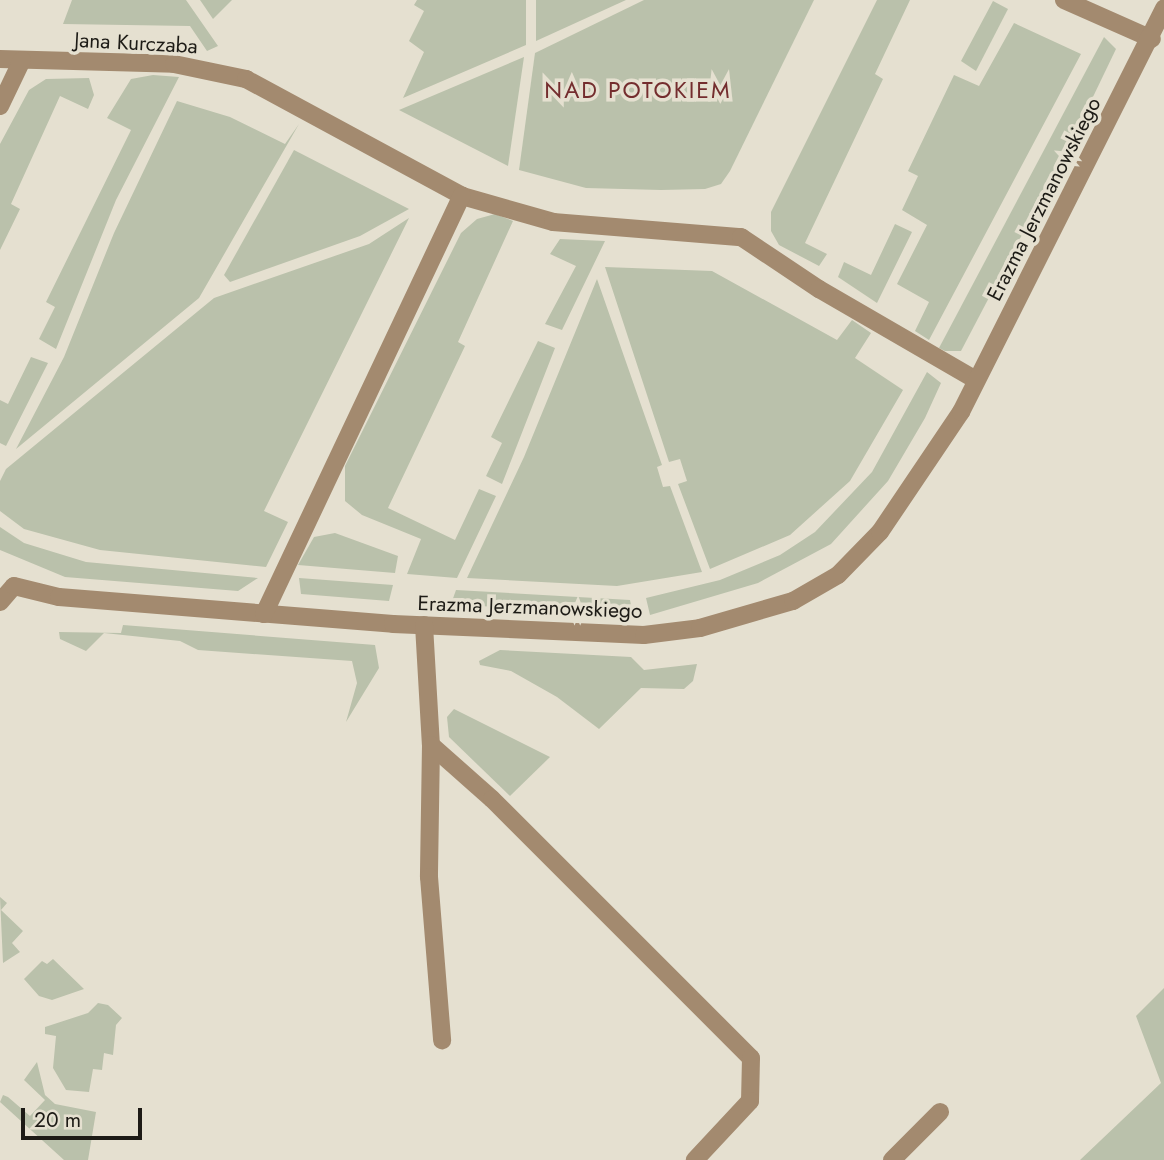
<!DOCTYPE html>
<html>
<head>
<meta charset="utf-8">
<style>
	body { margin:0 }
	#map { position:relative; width:1164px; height:1160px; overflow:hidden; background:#e5e0d0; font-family:Jost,sans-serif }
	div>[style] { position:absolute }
	.green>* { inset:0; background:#bac1ab }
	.minor>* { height:18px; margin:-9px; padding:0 9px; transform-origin:9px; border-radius:9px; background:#a38a6f }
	span { translate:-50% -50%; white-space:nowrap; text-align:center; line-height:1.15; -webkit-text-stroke:7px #e5e0d0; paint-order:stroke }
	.street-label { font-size:21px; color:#1d1b16 }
	.neighbourhood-label { font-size:23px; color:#742d2e; letter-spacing:2px }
	.scale { position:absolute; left:21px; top:1108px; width:121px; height:32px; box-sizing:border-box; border:4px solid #1d1b16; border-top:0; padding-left:9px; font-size:21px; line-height:24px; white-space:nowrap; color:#1d1b16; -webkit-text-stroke:5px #e5e0d0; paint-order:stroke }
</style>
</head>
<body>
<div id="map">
	<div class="green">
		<i style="clip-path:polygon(72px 0,186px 0,218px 46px,207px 51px,190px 26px,63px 24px)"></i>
		<i style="clip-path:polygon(200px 0,232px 0,213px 19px)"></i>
		<i style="clip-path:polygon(417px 0,526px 0,526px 45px,403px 98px,424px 52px,409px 41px,424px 11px,414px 5px)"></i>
		<i style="clip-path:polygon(536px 0,626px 0,536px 41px)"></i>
		<i style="clip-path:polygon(644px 0,814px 0,730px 171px,721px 184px,705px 189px,661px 190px,586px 188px,519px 170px,535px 53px)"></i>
		<i style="clip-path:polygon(877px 0,910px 0,875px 74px,883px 79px,805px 243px,827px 254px,819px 266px,779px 245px,771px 231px,771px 212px)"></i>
		<i style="clip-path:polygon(993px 1px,1008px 9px,976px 71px,961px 61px)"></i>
		<i style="clip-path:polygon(1014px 23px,1081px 54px,929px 340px,915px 331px,929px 302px,897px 284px,927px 225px,902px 210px,918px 176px,908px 171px,954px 75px,979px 86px)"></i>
		<i style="clip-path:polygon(1104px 37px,1116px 49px,1079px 126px,961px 351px,945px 351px,939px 348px)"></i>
		<i style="clip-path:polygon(524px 57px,508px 166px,399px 110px)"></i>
		<i style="clip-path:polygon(153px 75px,179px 77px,116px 200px,56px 349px,39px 339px,55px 307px,46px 302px,131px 130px,107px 118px,131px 79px)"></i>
		<i style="clip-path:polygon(89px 78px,94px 95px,88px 109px,60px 96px,11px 204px,20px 209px,0 250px,0 144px,29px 90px,46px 79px)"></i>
		<i style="clip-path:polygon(177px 101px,230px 117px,285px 144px,299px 124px,199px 298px,16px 449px,64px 357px,114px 233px)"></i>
		<i style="clip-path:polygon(294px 150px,409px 209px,360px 236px,230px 282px,224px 275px)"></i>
		<i style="clip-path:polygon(495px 214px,513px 221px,458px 342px,465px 346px,388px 508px,455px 540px,479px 489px,496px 496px,457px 578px,407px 574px,421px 539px,362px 515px,345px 501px,345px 466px,461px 233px,477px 219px)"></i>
		<i style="clip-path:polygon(409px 218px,264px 511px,288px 522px,266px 567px,100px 550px,24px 529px,0 511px,0 481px,6px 469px,214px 298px,369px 244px)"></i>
		<i style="clip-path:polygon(895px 224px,912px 232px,877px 303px,838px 277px,844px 262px,871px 275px)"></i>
		<i style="clip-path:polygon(560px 239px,605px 241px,562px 330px,545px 324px,576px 266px,550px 254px)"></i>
		<i style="clip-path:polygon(605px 267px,712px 271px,837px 340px,852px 320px,871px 333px,855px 358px,903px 390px,850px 481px,790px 535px,710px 569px,678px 484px,687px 481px,680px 459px,669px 462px)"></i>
		<i style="clip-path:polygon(597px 279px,662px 465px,657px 467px,663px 487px,670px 486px,702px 572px,617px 586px,467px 578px,524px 457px)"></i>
		<i style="clip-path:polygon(538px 341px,555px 348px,502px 484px,486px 476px,502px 443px,491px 437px)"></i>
		<i style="clip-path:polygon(31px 357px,48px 363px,6px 446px,0 443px,0 400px,8px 404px)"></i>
		<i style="clip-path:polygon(927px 372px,941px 383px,925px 418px,888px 481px,831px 544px,758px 583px,650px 615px,646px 598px,720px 580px,780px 555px,815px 532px,872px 472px)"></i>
		<i style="clip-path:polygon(0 527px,24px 543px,86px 562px,258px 578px,238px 591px,65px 577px,0 550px)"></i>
		<i style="clip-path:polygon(335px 533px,398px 556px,395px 573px,298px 565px,314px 537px)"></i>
		<i style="clip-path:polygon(299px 578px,393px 585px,389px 601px,301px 594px)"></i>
		<i style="clip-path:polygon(456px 590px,630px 600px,633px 616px,451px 604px)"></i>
		<i style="clip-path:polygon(123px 625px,375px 645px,379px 668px,346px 722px,357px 683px,352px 661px,198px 650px,180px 641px,104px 633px,86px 651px,60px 639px,59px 632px,121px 633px)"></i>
		<i style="clip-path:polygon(500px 650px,631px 657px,644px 670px,697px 664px,693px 681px,684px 689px,641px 688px,599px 729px,557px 697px,511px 671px,480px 665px,479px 661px)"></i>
		<i style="clip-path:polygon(454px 709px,550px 757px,510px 796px,449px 737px,447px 717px)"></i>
		<i style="clip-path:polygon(0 897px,7px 903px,1px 910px,23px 931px,12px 943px,20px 952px,3px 963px)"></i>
		<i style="clip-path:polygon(53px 959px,84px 989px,52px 1000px,39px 996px,24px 979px,42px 961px,47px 964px)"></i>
		<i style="clip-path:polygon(1164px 988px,1164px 1160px,1080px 1160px,1161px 1083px,1136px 1016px)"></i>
		<i style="clip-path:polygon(98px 1003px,108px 1005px,122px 1018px,116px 1025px,113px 1055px,104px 1053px,102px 1070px,93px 1069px,89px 1092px,66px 1090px,53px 1068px,56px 1036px,45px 1034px,45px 1027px,88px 1013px)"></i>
		<i style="clip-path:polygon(37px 1062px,45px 1095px,55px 1104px,96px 1112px,88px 1160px,64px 1160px,0 1102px,3px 1095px,8px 1097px,30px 1116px,45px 1100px,24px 1080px)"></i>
	</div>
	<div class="minor">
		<i style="left:1064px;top:0;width:96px;rotate:23.9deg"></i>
		<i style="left:0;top:59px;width:174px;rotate:1.6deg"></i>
		<i style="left:174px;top:64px;width:74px;rotate:11.8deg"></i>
		<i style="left:246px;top:79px;width:246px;rotate:28.4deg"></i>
		<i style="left:462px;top:196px;width:95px;rotate:15.9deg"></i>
		<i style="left:553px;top:222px;width:189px;rotate:4.6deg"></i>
		<i style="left:741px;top:237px;width:94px;rotate:33.7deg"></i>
		<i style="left:819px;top:289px;width:181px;rotate:30.1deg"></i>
		<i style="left:0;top:106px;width:51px;rotate:-64.4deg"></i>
		<i style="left:0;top:602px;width:21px;rotate:-49deg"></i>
		<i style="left:14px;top:586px;width:46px;rotate:13.7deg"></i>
		<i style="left:59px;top:597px;width:335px;rotate:4.6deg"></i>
		<i style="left:393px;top:624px;width:251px;rotate:2.5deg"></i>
		<i style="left:644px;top:635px;width:56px;rotate:-7.1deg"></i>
		<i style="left:700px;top:628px;width:97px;rotate:-16.2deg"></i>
		<i style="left:793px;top:601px;width:52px;rotate:-30deg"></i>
		<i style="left:838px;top:575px;width:60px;rotate:-45.7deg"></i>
		<i style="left:880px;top:532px;width:145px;rotate:-56deg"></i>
		<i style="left:961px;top:412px;width:452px;rotate:-63.3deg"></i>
		<i style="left:264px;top:614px;width:463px;rotate:-64.7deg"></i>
		<i style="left:424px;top:625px;width:120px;rotate:86.7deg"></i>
		<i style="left:431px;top:745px;width:132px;rotate:90.9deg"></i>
		<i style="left:429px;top:877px;width:164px;rotate:85.4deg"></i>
		<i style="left:431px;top:745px;width:81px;rotate:41.5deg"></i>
		<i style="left:492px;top:799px;width:366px;rotate:45deg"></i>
		<i style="left:751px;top:1058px;width:43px;rotate:91.3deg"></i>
		<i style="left:750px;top:1101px;width:81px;rotate:133deg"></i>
		<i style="left:892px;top:1160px;width:68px;rotate:-45deg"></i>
	</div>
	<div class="street-label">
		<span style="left:136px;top:43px;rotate:3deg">Jana Kurczaba</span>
		<span style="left:1044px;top:199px;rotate:-63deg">Erazma Jerzmanowskiego</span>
		<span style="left:530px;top:607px;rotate:2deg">Erazma Jerzmanowskiego</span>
	</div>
	<div class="neighbourhood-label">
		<span style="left:638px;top:90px">NAD POTOKIEM</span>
	</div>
	<div class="scale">20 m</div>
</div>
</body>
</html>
